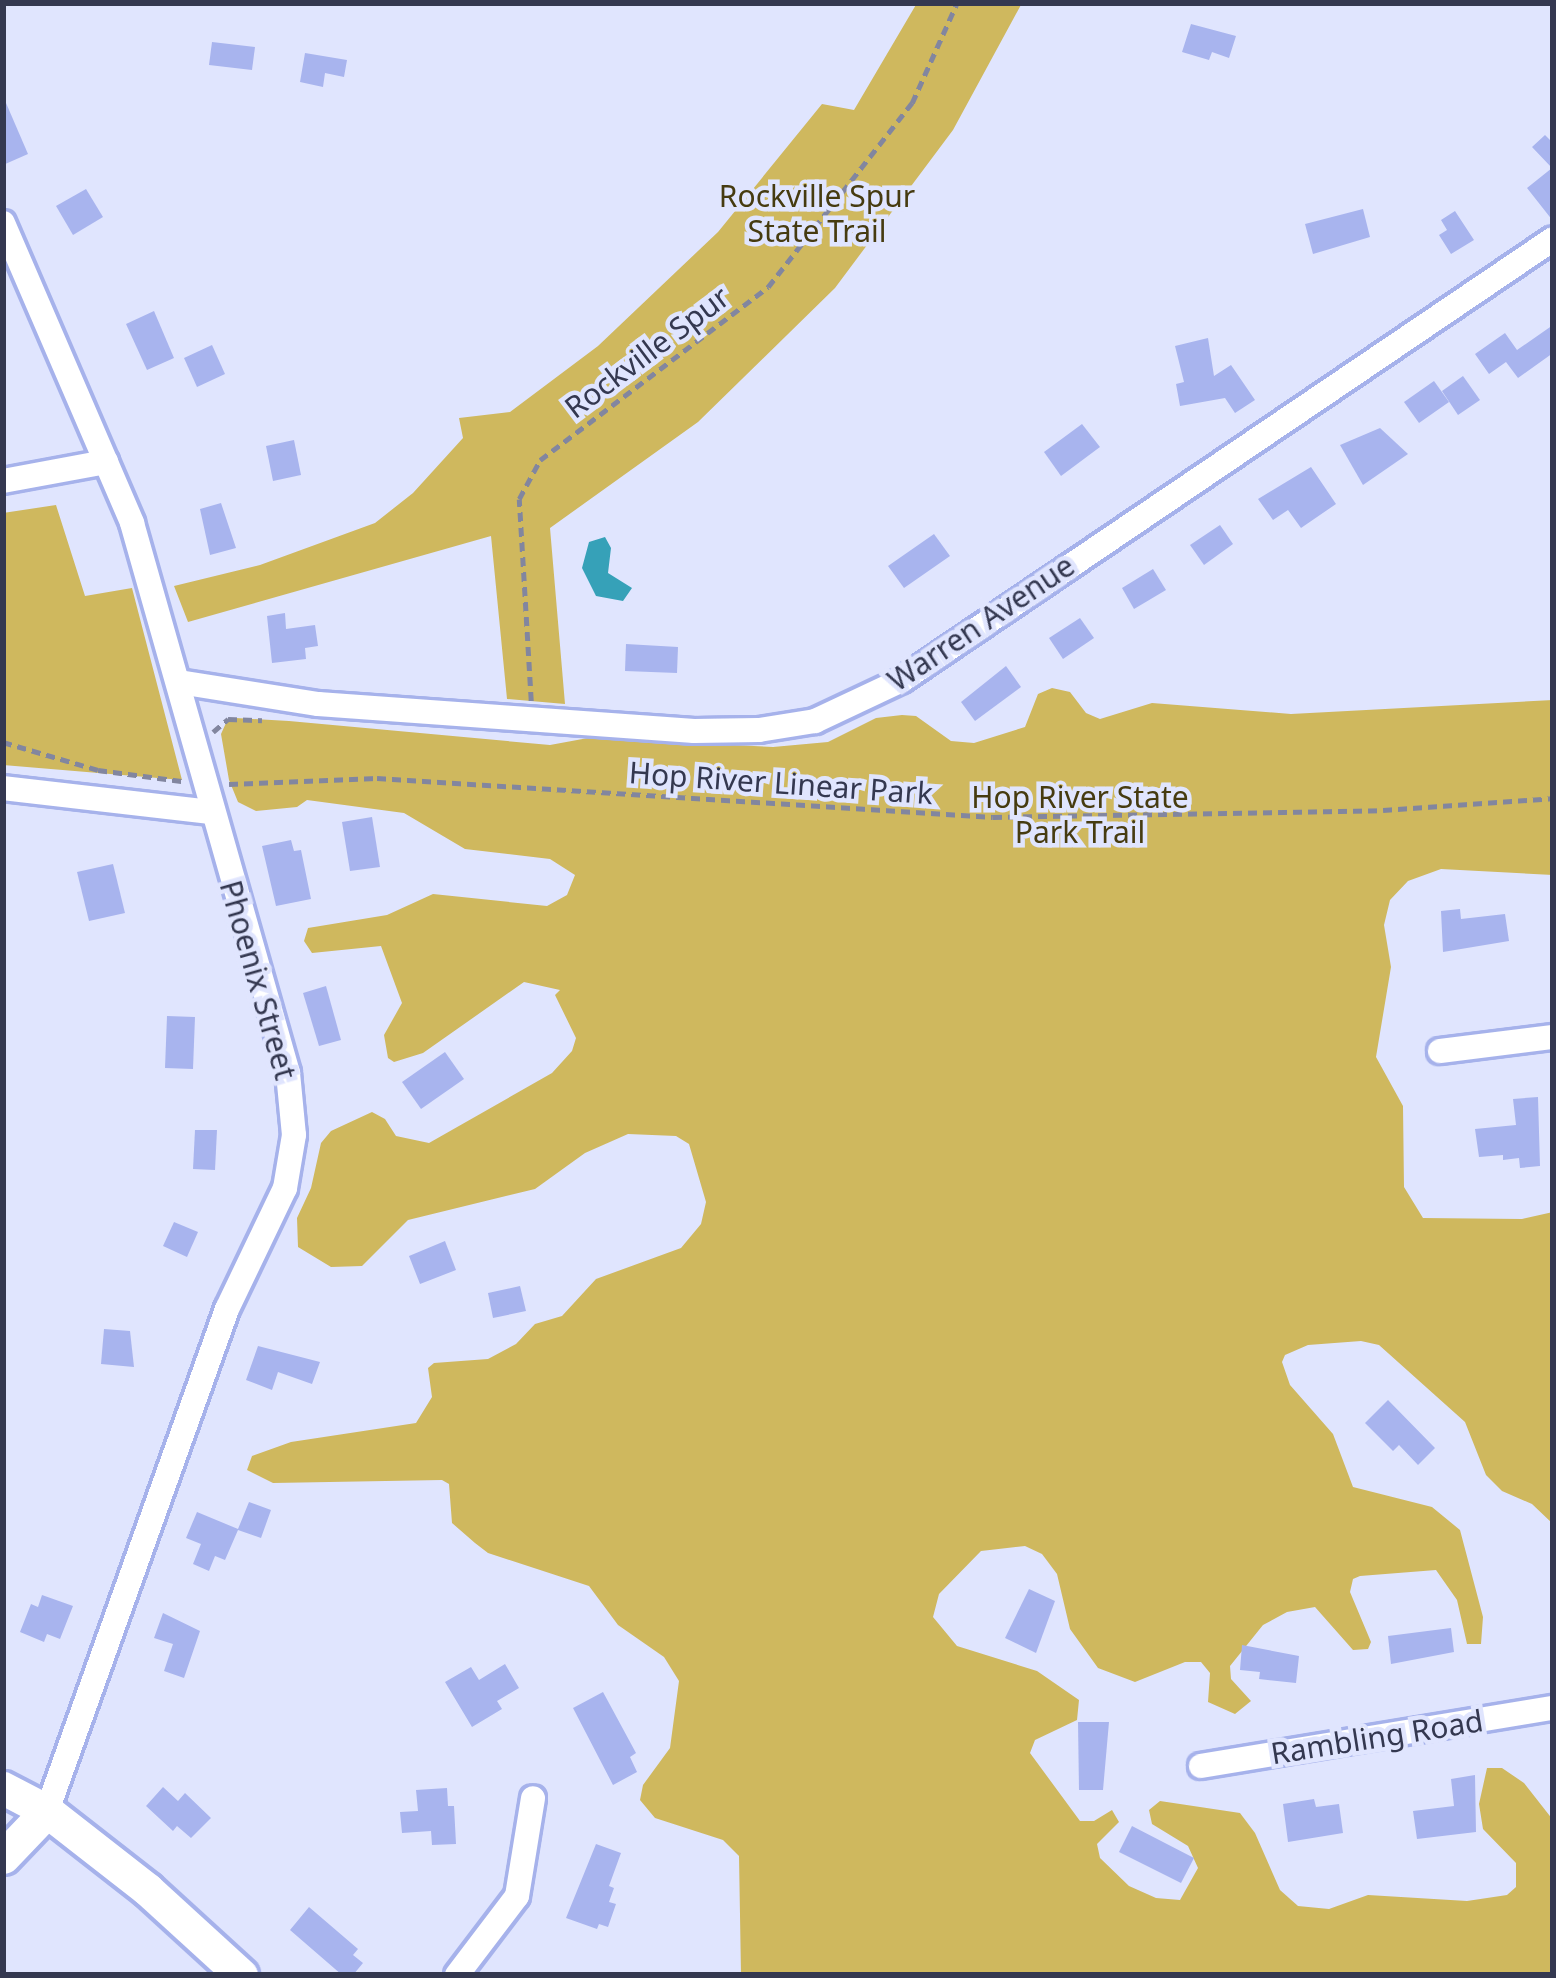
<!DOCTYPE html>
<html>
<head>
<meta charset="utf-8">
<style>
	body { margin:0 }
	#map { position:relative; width:1556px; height:1978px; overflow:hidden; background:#e0e5fe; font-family:"Noto Sans",sans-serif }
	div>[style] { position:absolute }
	.green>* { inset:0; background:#cfb85e }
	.water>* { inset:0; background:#36a1b8 }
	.building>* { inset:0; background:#a8b4ee }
	.path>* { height:4.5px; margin-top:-2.25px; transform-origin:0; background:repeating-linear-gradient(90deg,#82869f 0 9px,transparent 0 15px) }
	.roads { filter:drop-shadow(3px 0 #a6b2eb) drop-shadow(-3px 0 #a6b2eb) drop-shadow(0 3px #a6b2eb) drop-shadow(0 -3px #a6b2eb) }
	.minor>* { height:24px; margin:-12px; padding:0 12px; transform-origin:12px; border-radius:12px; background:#fff }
	.tertiary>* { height:33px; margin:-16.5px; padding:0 16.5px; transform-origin:16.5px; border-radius:16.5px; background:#fff }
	span { translate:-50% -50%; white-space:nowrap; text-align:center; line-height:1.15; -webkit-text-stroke:9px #e0e5fe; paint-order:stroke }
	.park-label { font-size:30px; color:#463b10 }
	.street-label { font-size:30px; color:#343850 }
	.frame { position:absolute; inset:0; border:6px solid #343850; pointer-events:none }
</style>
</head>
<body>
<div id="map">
	<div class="green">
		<i style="clip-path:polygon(917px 3px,1022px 3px,953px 130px,835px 288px,698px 422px,550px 528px,565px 704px,507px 699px,491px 536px,188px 622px,174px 586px,260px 565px,375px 523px,413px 493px,463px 438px,459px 418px,510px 412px,598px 346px,718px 232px,822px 104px,854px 110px)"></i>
		<i style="clip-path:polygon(56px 505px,85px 596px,132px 588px,182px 780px,3px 765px,3px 513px)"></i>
		<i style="clip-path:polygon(1052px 688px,1070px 692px,1086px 713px,1100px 719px,1152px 703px,1291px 714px,1553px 700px,1553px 875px,1441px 869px,1408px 881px,1390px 900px,1384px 925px,1391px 967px,1376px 1057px,1403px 1106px,1404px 1187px,1423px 1218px,1522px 1219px,1553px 1212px,1553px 1524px,1532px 1504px,1502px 1491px,1486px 1475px,1465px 1422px,1379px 1345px,1361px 1341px,1308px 1345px,1285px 1355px,1282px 1362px,1290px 1385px,1333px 1434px,1353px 1487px,1432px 1507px,1460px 1530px,1483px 1617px,1481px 1644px,1467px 1644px,1457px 1600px,1436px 1570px,1360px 1576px,1353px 1579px,1350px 1592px,1371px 1642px,1368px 1649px,1353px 1650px,1315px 1607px,1287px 1612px,1263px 1625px,1230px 1666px,1231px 1679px,1251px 1701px,1235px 1714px,1208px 1702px,1210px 1673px,1201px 1662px,1185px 1662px,1135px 1682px,1098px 1668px,1070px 1629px,1057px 1574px,1042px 1554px,1025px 1546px,981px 1551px,939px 1594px,933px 1617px,957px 1646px,1037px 1671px,1079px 1700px,1077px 1720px,1035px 1740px,1030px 1753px,1080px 1821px,1094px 1821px,1112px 1810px,1119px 1822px,1097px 1844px,1100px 1858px,1129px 1886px,1156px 1898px,1180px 1900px,1198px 1868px,1188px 1846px,1152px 1824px,1149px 1810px,1160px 1801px,1240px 1813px,1255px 1833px,1280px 1890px,1298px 1906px,1329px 1909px,1368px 1895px,1467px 1901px,1507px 1895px,1516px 1887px,1516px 1863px,1483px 1829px,1479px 1804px,1487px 1768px,1502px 1768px,1524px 1783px,1553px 1820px,1553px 1975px,741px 1975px,739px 1856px,723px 1840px,655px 1818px,640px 1800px,643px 1785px,670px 1748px,679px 1681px,664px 1657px,618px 1625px,589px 1586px,488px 1553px,475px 1543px,452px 1523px,449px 1484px,442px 1480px,273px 1483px,247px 1470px,252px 1456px,291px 1442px,416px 1423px,432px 1397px,428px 1368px,434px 1363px,488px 1359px,516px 1344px,535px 1324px,562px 1316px,596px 1279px,681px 1248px,701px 1224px,706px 1202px,689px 1144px,676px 1136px,628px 1134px,585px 1153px,535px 1189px,408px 1220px,362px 1266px,331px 1267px,298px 1247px,297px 1218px,311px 1188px,321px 1143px,331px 1131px,372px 1112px,385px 1119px,396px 1136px,429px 1143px,552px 1073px,572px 1051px,576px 1038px,555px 995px,560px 990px,524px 982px,423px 1053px,394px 1062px,388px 1058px,384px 1035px,402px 1003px,381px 946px,312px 953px,304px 941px,308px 928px,387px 915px,433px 894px,547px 906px,567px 895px,575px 875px,550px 859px,465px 849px,404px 813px,307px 800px,297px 807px,256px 811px,238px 802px,229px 780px,221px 734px,226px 723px,236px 718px,289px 721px,550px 745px,588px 738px,773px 747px,828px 742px,876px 718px,902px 715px,916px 716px,951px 741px,974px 743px,1025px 727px,1038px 694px)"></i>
	</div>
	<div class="water">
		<i style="clip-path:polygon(605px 537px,611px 548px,608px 573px,632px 588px,623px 601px,596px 596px,582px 568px,589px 542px)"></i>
	</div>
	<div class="building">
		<i style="clip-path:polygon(1191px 24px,1236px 36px,1229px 58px,1212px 52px,1209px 60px,1182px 52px)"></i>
		<i style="clip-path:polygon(212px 42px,255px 47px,252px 70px,209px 65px)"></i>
		<i style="clip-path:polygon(305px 53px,347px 60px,344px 77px,325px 73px,323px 87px,300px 82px)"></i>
		<i style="clip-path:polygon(3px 96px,28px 154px,3px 165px)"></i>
		<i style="clip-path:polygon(1545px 135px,1553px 143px,1553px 221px,1527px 188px,1552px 168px,1532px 147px)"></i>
		<i style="clip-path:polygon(86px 189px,103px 217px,73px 235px,56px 206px)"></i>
		<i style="clip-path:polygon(1363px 209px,1370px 237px,1313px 254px,1305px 224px)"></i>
		<i style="clip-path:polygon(1455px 211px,1474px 240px,1451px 254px,1439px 235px,1447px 230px,1441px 220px)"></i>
		<i style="clip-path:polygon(154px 311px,174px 358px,147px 370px,126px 324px)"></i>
		<i style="clip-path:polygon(1553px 325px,1553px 353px,1518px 378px,1506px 362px,1489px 374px,1475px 354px,1505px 333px,1517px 350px)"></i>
		<i style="clip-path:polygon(1208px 338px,1214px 376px,1231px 365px,1255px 400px,1235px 413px,1225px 398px,1180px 406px,1176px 384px,1184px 382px,1175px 346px)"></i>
		<i style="clip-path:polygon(212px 345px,225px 374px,197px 387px,184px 358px)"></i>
		<i style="clip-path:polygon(1463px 376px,1480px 400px,1458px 415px,1442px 391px)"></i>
		<i style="clip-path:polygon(1434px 381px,1449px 402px,1419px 423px,1404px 402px)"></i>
		<i style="clip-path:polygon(1082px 424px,1100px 447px,1061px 476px,1044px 452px)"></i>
		<i style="clip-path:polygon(1380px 428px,1408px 454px,1363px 485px,1340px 445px)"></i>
		<i style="clip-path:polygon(294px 440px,301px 475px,273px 481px,266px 446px)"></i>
		<i style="clip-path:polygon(1311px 467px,1336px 504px,1301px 528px,1288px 510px,1273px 520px,1258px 499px)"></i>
		<i style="clip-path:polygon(221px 503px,236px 548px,210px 555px,200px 509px)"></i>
		<i style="clip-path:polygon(1220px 525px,1233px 544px,1204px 565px,1190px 545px)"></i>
		<i style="clip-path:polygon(934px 534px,950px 556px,904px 588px,888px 566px)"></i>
		<i style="clip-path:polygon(1153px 569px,1166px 590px,1134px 609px,1122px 588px)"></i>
		<i style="clip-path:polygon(285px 613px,286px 629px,315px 625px,318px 646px,305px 648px,306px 659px,272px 663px,267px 616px)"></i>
		<i style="clip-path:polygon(1080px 618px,1094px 638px,1063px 659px,1049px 638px)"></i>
		<i style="clip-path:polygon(626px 644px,678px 647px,677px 673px,625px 671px)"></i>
		<i style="clip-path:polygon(1006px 666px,1021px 687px,975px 721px,961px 702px)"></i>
		<i style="clip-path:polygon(372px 817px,380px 867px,350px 871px,342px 822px)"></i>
		<i style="clip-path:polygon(291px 840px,294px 851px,301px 850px,311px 899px,276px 906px,262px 846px)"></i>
		<i style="clip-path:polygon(113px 864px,125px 913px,89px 921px,77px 872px)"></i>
		<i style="clip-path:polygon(1460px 909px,1461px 919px,1505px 914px,1509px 941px,1443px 952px,1441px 911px)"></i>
		<i style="clip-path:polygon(326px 986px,341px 1040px,319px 1046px,303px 993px)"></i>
		<i style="clip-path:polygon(167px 1016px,195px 1017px,193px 1069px,165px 1068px)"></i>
		<i style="clip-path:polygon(445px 1052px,464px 1079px,421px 1109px,402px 1082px)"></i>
		<i style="clip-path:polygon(1538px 1097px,1540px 1166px,1520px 1168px,1519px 1158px,1503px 1160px,1503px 1155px,1479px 1157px,1475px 1129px,1516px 1125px,1513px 1099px)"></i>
		<i style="clip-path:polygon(195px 1130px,217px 1130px,215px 1170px,193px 1169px)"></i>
		<i style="clip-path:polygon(174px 1222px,198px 1232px,187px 1257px,163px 1246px)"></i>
		<i style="clip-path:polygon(445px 1241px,456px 1270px,420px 1284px,409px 1256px)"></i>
		<i style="clip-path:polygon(520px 1286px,526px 1311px,493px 1318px,488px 1293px)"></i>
		<i style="clip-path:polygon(104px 1329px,130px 1331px,134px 1367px,101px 1364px)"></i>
		<i style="clip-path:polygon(258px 1346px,320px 1362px,312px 1384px,278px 1372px,272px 1390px,246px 1380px)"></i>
		<i style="clip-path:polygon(1388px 1400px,1435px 1448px,1418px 1465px,1399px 1445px,1393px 1451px,1365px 1423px)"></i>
		<i style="clip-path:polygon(249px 1502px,271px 1510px,261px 1538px,238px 1530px,225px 1560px,215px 1556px,209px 1571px,193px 1564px,201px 1544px,186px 1538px,197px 1512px,238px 1529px)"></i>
		<i style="clip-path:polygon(1029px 1589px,1055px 1601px,1036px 1653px,1005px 1638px)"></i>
		<i style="clip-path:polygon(42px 1595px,73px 1606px,60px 1639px,47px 1634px,44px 1642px,20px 1632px,31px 1604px,38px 1607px)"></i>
		<i style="clip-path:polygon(163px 1613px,200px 1631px,184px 1678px,164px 1671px,173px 1644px,154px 1638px)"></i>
		<i style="clip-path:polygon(1451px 1628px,1454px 1652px,1391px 1664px,1388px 1636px)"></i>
		<i style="clip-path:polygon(1242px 1645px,1299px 1656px,1296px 1683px,1259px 1679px,1260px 1672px,1240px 1670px)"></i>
		<i style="clip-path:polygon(505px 1664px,519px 1688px,497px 1701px,502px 1709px,472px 1727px,445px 1682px,471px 1667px,479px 1680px)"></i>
		<i style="clip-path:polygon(603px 1692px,636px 1753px,630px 1757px,637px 1772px,613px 1785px,573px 1708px)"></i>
		<i style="clip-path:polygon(1078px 1722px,1109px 1722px,1103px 1790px,1079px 1790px)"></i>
		<i style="clip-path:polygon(1475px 1775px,1476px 1832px,1417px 1839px,1413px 1811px,1454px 1806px,1451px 1779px)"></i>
		<i style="clip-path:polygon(163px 1787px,178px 1801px,185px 1793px,211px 1818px,191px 1838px,177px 1826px,173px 1831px,146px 1806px)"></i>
		<i style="clip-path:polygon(447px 1788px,448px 1806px,454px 1806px,456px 1844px,432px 1845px,431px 1831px,402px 1833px,400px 1812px,418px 1811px,416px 1790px)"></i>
		<i style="clip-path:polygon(1314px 1799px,1316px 1807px,1339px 1804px,1343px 1833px,1288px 1842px,1283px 1804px)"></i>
		<i style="clip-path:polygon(1132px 1826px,1194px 1858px,1181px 1883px,1119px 1852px)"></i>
		<i style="clip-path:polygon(596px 1844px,621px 1853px,609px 1886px,614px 1888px,609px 1902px,616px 1904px,608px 1927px,599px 1924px,597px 1929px,566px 1918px)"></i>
		<i style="clip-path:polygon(309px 1907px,358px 1949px,353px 1955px,363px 1963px,353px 1975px,342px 1975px,290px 1930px)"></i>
	</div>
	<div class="path">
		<i style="left:531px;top:701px;width:202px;rotate:-93.4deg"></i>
		<i style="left:519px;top:499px;width:44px;rotate:-61.7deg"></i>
		<i style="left:540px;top:460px;width:286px;rotate:-37.2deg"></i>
		<i style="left:768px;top:287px;width:234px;rotate:-52deg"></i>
		<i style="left:912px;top:103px;width:110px;rotate:-65.8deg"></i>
		<i style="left:213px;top:732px;width:20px;rotate:-41deg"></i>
		<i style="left:228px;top:719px;width:34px;rotate:2deg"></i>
		<i style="left:3px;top:742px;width:99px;rotate:16.4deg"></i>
		<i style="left:98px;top:770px;width:84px;rotate:7.5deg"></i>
		<i style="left:229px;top:784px;width:148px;rotate:-2.3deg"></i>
		<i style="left:377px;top:778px;width:617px;rotate:3.62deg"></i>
		<i style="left:993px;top:817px;width:390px;rotate:-1deg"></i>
		<i style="left:1383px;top:810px;width:170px;rotate:-4deg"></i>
	</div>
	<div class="roads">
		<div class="minor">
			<i style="left:3px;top:223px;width:327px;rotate:66.7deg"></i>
			<i style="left:132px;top:523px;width:572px;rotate:74.16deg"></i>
			<i style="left:288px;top:1073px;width:62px;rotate:84.5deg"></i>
			<i style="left:294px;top:1135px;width:54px;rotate:99.6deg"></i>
			<i style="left:285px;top:1188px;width:134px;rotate:115.6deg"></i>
			<i style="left:227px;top:1309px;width:533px;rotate:109.73deg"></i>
			<i style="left:3px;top:481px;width:105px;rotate:-10.5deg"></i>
			<i style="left:179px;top:682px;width:141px;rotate:9deg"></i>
			<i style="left:318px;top:704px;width:377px;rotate:4.1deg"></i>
			<i style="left:694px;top:731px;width:65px;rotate:-0.9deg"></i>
			<i style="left:759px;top:730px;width:57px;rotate:-9.1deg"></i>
			<i style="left:815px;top:721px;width:96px;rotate:-25.2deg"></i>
			<i style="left:902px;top:680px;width:786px;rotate:-34.11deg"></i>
			<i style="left:3px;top:788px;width:208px;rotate:6.6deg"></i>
			<i style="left:1440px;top:1051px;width:114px;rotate:-7.1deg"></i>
			<i style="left:1201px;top:1766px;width:357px;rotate:-9.4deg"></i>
			<i style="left:457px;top:1975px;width:99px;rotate:-52.8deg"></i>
			<i style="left:517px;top:1896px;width:99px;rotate:-80.7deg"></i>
		</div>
		<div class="tertiary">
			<i style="left:3px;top:1788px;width:50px;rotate:27.6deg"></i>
			<i style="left:47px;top:1811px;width:128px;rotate:38deg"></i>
			<i style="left:148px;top:1890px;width:126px;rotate:42.4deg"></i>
			<i style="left:3px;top:1857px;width:64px;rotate:-46.3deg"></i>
		</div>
	</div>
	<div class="park-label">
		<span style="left:817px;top:213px">Rockville Spur<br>State Trail</span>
		<span style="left:1080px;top:814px">Hop River State<br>Park Trail</span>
	</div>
	<div class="street-label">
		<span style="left:647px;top:352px;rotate:-37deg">Rockville Spur</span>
		<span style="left:981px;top:623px;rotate:-34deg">Warren Avenue</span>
		<span style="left:781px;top:783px;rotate:4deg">Hop River Linear Park</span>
		<span style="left:258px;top:980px;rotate:74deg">Phoenix Street</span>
		<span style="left:1377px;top:1737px;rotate:-9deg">Rambling Road</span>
	</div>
	<div class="frame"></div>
</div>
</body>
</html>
